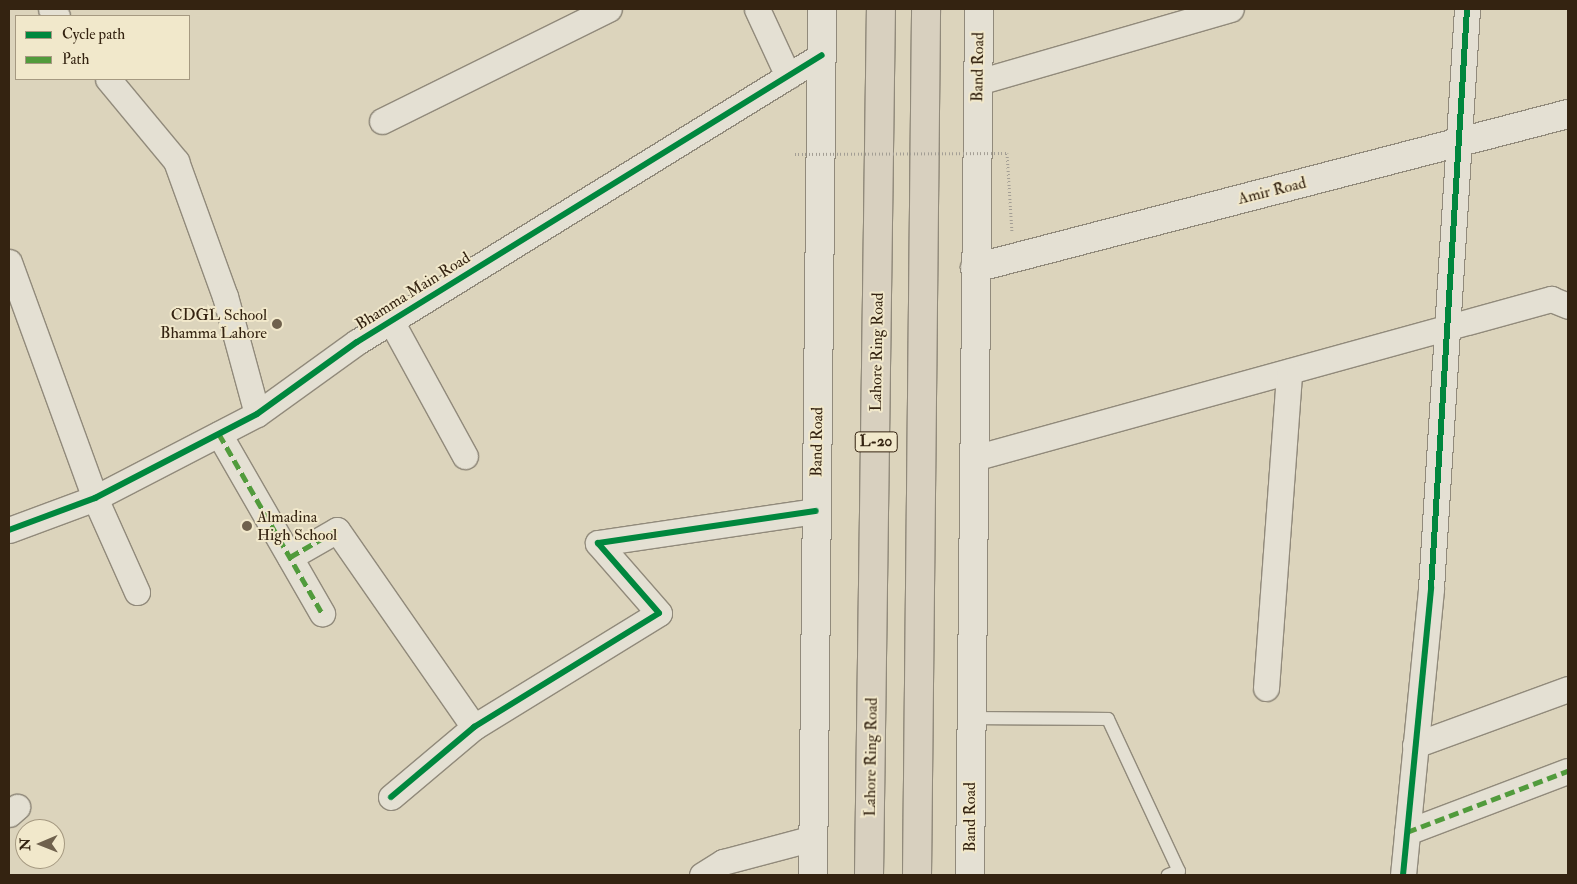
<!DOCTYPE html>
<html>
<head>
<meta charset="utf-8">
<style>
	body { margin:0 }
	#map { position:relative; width:1577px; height:884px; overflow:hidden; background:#dcd4bc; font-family:"IM FELL Double Pica",serif }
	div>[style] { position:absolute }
	.path>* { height:3px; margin-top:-1.5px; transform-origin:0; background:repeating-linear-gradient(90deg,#a39e94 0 1px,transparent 0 3.5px) }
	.roads { filter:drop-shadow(1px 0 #918a7b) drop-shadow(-1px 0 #918a7b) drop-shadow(0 1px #918a7b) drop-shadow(0 -1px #918a7b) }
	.lane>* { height:12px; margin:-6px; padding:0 6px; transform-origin:6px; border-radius:6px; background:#e4e0d3 }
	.street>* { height:25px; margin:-12.5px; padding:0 12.5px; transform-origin:12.5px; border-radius:12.5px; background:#e4e0d3 }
	.secondary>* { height:28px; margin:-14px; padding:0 14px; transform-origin:14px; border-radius:14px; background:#e4e0d3 }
	.highway>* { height:28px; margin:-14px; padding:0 14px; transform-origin:14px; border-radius:14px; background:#d8d0bf }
	.path-bridge>* { height:3px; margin-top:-1.5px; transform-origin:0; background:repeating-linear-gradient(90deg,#a39e94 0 1px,transparent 0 3.5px) }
	.quiet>* { height:5px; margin-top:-2.5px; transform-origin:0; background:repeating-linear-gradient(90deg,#519b3c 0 10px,transparent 0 15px) }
	.cycleway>* { height:6px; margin:-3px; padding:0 3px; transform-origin:3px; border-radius:3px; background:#00873e }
	.dots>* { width:14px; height:14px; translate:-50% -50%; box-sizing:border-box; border:2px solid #f1e8cb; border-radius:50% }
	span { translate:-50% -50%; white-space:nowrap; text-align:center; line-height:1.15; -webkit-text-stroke:4px #f1e8cb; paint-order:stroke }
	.shield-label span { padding:1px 4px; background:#f1e8cb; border:1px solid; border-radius:4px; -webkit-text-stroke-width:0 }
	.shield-label { font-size:15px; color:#342311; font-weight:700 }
	.street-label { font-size:16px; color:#342311 }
	.poi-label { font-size:16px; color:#342311 }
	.right { translate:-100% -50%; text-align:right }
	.left { translate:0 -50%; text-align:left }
	.frame { position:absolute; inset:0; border:10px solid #342311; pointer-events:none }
	.legend { position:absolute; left:15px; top:15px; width:175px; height:65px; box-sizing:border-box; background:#f1e8cb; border:1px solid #a59981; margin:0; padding:6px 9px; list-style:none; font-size:15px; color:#342311 }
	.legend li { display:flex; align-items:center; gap:10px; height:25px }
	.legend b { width:25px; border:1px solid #a59981 }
	.north { position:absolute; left:15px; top:819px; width:50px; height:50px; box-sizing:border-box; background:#f1e8cb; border:1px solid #a59981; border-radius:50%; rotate:269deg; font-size:14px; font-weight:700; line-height:20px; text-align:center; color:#342311 }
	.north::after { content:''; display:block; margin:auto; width:18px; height:22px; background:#6f614d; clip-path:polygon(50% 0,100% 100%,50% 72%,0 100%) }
</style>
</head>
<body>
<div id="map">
	<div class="path">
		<i style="left:1007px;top:153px;width:79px;rotate:86.4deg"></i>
	</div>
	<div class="roads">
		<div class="lane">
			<i style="left:971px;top:718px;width:137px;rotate:0.4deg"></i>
			<i style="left:1108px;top:719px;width:168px;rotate:65deg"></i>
			<i style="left:1179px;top:871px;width:12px;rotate:160deg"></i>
		</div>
		<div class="street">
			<i style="left:51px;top:9px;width:9px;rotate:49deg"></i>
			<i style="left:757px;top:9px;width:74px;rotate:65.2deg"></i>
			<i style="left:108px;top:79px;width:107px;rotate:50.3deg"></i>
			<i style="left:176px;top:161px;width:144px;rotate:70.1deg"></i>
			<i style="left:225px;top:296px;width:122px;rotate:74.8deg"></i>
			<i style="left:978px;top:82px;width:263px;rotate:-16.1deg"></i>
			<i style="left:382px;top:121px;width:253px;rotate:-26.3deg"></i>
			<i style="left:9px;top:262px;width:251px;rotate:70deg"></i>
			<i style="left:95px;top:498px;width:103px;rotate:65.9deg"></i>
			<i style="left:391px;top:321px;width:154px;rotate:61.3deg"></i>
			<i style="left:219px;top:434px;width:207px;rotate:60.1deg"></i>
			<i style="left:974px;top:458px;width:599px;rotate:-15.41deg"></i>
			<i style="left:1551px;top:299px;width:18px;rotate:22deg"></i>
			<i style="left:9px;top:530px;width:92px;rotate:-20.4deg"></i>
			<i style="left:95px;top:498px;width:182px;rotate:-27.4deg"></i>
			<i style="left:257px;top:414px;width:123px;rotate:-35.8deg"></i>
			<i style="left:357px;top:342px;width:546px;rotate:-31.68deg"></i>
			<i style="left:290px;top:557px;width:54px;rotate:-29.9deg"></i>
			<i style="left:337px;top:530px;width:240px;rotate:55.2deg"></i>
			<i style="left:1266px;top:688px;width:317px;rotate:-85.8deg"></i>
			<i style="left:1415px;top:745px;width:163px;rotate:-20.1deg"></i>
			<i style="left:391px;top:797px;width:109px;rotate:-40.1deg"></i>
			<i style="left:474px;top:727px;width:217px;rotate:-31.6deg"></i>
			<i style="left:659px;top:613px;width:93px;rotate:-131.1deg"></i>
			<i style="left:598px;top:543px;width:220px;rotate:-8.4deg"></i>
			<i style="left:9px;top:814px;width:11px;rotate:-41deg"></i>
			<i style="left:1407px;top:832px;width:172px;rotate:-20.8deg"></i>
			<i style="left:702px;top:875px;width:25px;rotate:-32deg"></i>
			<i style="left:723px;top:862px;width:93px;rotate:-14.9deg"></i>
			<i style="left:1403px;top:875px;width:288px;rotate:-84.4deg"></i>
			<i style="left:1431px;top:588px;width:580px;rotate:-86.44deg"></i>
		</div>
		<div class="secondary">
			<i style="left:975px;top:268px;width:613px;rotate:-14.56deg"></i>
			<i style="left:813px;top:875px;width:866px;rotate:-89.4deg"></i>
			<i style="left:970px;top:875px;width:866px;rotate:-89.4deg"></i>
		</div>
		<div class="highway">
			<i style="left:869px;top:875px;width:866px;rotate:-89.21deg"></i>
			<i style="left:917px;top:875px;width:866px;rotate:-89.4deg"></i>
		</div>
	</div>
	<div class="path-bridge">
		<i style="left:795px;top:154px;width:212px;rotate:-0.3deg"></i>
	</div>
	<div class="quiet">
		<i style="left:219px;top:434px;width:207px;rotate:60.1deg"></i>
		<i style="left:290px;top:557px;width:54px;rotate:-29.9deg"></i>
		<i style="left:1407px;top:832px;width:172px;rotate:-20.8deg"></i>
	</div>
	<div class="cycleway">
		<i style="left:9px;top:530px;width:92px;rotate:-20.4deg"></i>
		<i style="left:95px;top:498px;width:182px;rotate:-27.4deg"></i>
		<i style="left:257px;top:414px;width:123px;rotate:-35.8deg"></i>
		<i style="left:357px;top:342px;width:546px;rotate:-31.68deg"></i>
		<i style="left:391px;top:797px;width:109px;rotate:-40.1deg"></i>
		<i style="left:474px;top:727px;width:217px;rotate:-31.6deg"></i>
		<i style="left:659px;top:613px;width:93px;rotate:-131.1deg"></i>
		<i style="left:598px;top:543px;width:220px;rotate:-8.4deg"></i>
		<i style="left:1403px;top:875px;width:288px;rotate:-84.4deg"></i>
		<i style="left:1431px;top:588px;width:580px;rotate:-86.44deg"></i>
	</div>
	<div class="dots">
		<i style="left:277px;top:324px;background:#6f614d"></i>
		<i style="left:247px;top:526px;background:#6f614d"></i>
	</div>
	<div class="shield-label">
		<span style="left:876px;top:442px">L-20</span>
	</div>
	<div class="street-label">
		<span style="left:978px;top:67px;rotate:-89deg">Band Road</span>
		<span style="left:1272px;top:191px;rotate:-14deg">Amir Road</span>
		<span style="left:413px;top:291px;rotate:-32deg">Bhamma Main Road</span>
		<span style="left:877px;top:352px;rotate:-89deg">Lahore Ring Road</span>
		<span style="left:817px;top:442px;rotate:-89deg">Band Road</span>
		<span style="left:871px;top:757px;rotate:-89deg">Lahore Ring Road</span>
		<span style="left:970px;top:817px;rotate:-90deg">Band Road</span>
	</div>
	<div class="poi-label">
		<span class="right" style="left:267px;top:324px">CDGL School<br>Bhamma Lahore</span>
		<span class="left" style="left:257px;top:526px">Almadina<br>High School</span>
	</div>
	<div class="frame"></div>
	<ul class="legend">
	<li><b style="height:6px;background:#00873e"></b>Cycle path</li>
	<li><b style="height:6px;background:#519b3c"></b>Path</li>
	</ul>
	<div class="north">N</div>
</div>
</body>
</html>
